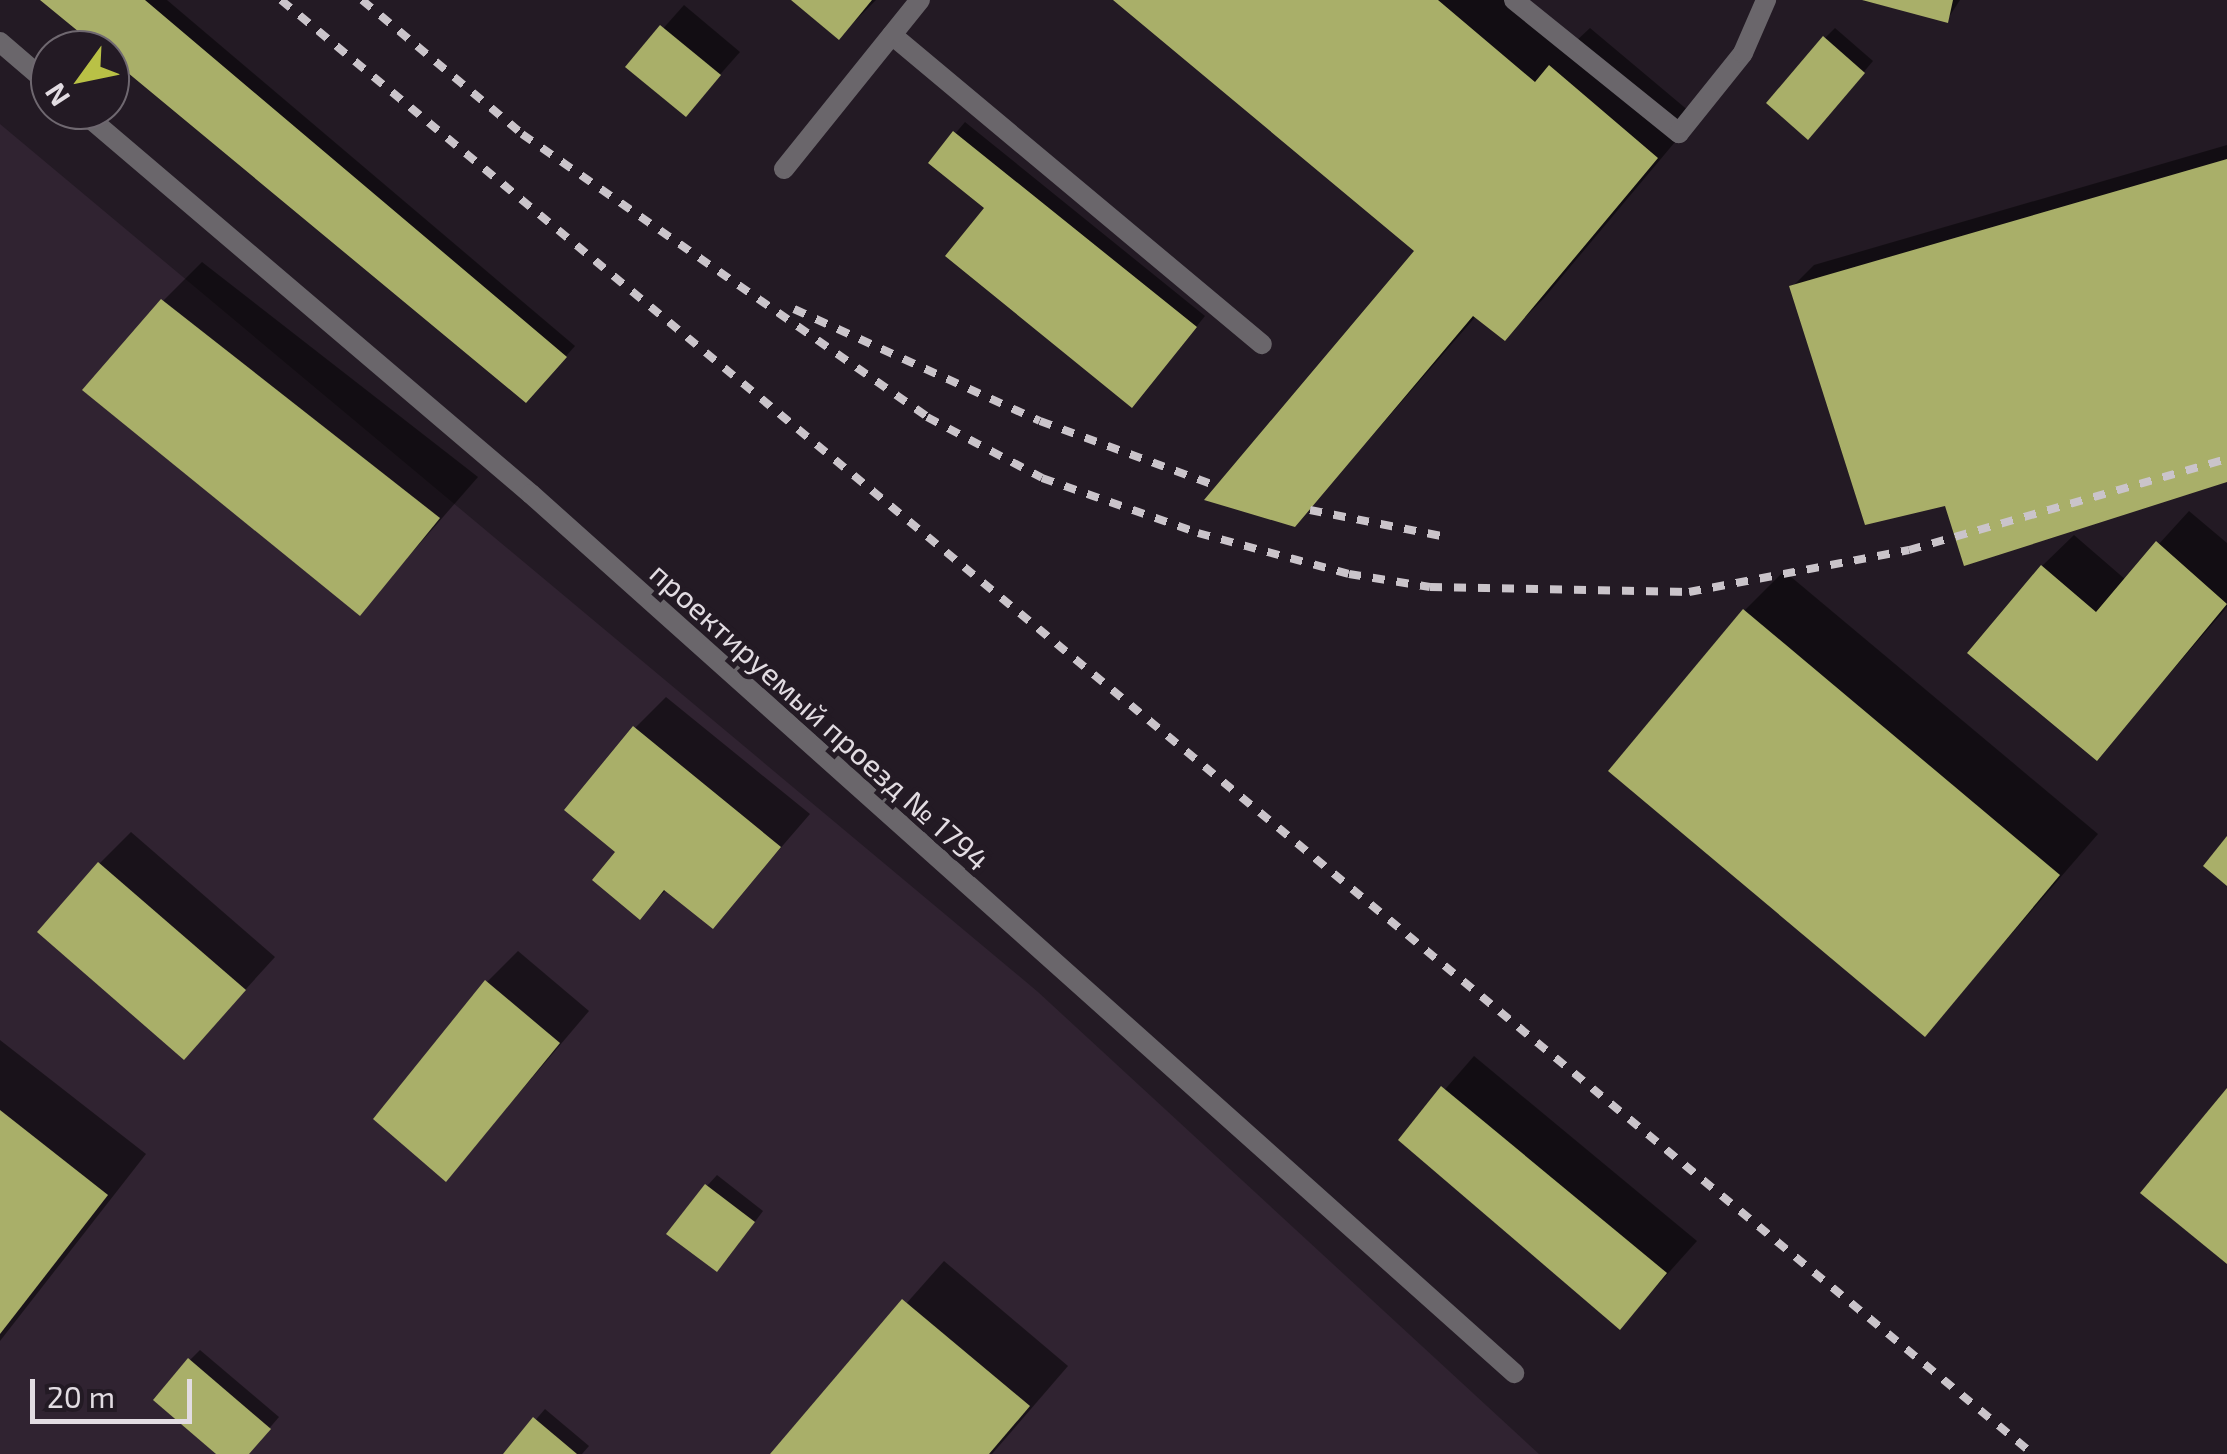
<!DOCTYPE html>
<html>
<head>
<meta charset="utf-8">
<style>
	body { margin:0 }
	#map { position:relative; width:2227px; height:1454px; overflow:hidden; background:#231a24; font-family:"Exo 2",sans-serif }
	div>[style] { position:absolute }
	.built>* { inset:0; background:#302331 }
	.shadow>* { inset:0; background:#0007 }
	.building>* { inset:0; background:#a9af69 }
	.lane>* { height:20px; margin:-10px; padding:0 10px; transform-origin:10px; border-radius:10px; background:#6a666b }
	.street>* { height:20px; margin:-10px; padding:0 10px; transform-origin:10px; border-radius:10px; background:#6a666b }
	.rail>* { height:8px; margin-top:-4px; transform-origin:0; background:repeating-linear-gradient(90deg,#cac4ca 0 12px,transparent 0 24px) }
	span { translate:-50% -50%; white-space:nowrap; text-align:center; line-height:1.15; -webkit-text-stroke:10px #231a24; paint-order:stroke }
	.street-label { font-size:30px; color:#e2dce2 }
	.north { position:absolute; left:30px; top:30px; width:100px; height:100px; box-sizing:border-box; background:#231a24; border:2px solid #6f6870; border-radius:50%; rotate:237deg; font-size:28px; font-weight:700; line-height:40px; text-align:center; color:#e2dce2 }
	.north::after { content:''; display:block; margin:auto; width:35px; height:45px; background:#b9c146; clip-path:polygon(50% 0,100% 100%,50% 72%,0 100%) }
	.scale { position:absolute; left:30px; top:1379px; width:162px; height:45px; box-sizing:border-box; border:5px solid #e2dce2; border-top:0; padding-left:12px; font-size:30px; line-height:35px; white-space:nowrap; color:#e2dce2; -webkit-text-stroke:8px #231a24; paint-order:stroke }
</style>
</head>
<body>
<div id="map">
	<div class="built">
		<i style="clip-path:polygon(0 124px,1038px 992px,1539px 1454px,0 1454px)"></i>
	</div>
	<div class="shadow">
		<i style="clip-path:polygon(44px 0,167px 0,575px 346px,536px 390px)"></i>
		<i style="clip-path:polygon(795px 0,876px 0,839px 37px)"></i>
		<i style="clip-path:polygon(1117px 0,1524px 0,1575px 42px,1590px 28px,1696px 117px,1544px 298px,1505px 338px,1477px 315px,1331px 483px,1417px 251px)"></i>
		<i style="clip-path:polygon(1960px 0,1947px 20px,1864px 1px,1864px 0)"></i>
		<i style="clip-path:polygon(684px 5px,740px 52px,685px 114px,629px 67px)"></i>
		<i style="clip-path:polygon(1835px 28px,1873px 61px,1818px 126px,1825px 38px)"></i>
		<i style="clip-path:polygon(965px 122px,1205px 316px,1142px 394px,988px 208px,931px 162px)"></i>
		<i style="clip-path:polygon(2227px 145px,2227px 479px,1947px 503px,1792px 287px,1814px 265px)"></i>
		<i style="clip-path:polygon(202px 262px,478px 477px,360px 612px,163px 301px)"></i>
		<i style="clip-path:polygon(2189px 511px,2227px 543px,2227px 607px,2097px 758px,2042px 566px,2074px 535px,2126px 580px)"></i>
		<i style="clip-path:polygon(1784px 571px,2098px 834px,1925px 1034px,1744px 611px)"></i>
		<i style="clip-path:polygon(666px 697px,810px 814px,713px 926px,667px 889px,640px 916px,619px 852px,635px 728px)"></i>
		<i style="clip-path:polygon(131px 832px,275px 957px,184px 1057px,99px 864px)"></i>
		<i style="clip-path:polygon(518px 951px,589px 1011px,446px 1179px,487px 982px)"></i>
		<i style="clip-path:polygon(0 1040px,146px 1154px,0 1341px)"></i>
		<i style="clip-path:polygon(1474px 1056px,1697px 1241px,1620px 1327px,1401px 1140px)"></i>
		<i style="clip-path:polygon(717px 1175px,763px 1211px,727px 1259px,707px 1186px)"></i>
		<i style="clip-path:polygon(944px 1261px,1068px 1366px,992px 1454px,773px 1454px)"></i>
		<i style="clip-path:polygon(200px 1350px,279px 1417px,247px 1454px,220px 1454px,190px 1360px)"></i>
		<i style="clip-path:polygon(545px 1409px,589px 1446px,582px 1454px,506px 1454px)"></i>
	</div>
	<div class="building">
		<i style="clip-path:polygon(40px 0,145px 0,567px 357px,526px 403px,110px 58px,110px 50px,101px 50px)"></i>
		<i style="clip-path:polygon(791px 0,872px 0,839px 40px)"></i>
		<i style="clip-path:polygon(1113px 0,1438px 0,1535px 82px,1549px 65px,1658px 158px,1505px 341px,1473px 316px,1295px 527px,1204px 500px,1414px 251px)"></i>
		<i style="clip-path:polygon(1862px 0,1953px 0,1948px 23px)"></i>
		<i style="clip-path:polygon(660px 25px,721px 75px,686px 117px,625px 67px)"></i>
		<i style="clip-path:polygon(1823px 36px,1865px 73px,1808px 140px,1766px 103px)"></i>
		<i style="clip-path:polygon(953px 131px,1197px 327px,1132px 408px,945px 256px,984px 208px,928px 163px)"></i>
		<i style="clip-path:polygon(2227px 159px,2227px 482px,1964px 566px,1945px 506px,1865px 525px,1789px 286px)"></i>
		<i style="clip-path:polygon(161px 299px,440px 518px,360px 616px,82px 390px)"></i>
		<i style="clip-path:polygon(2156px 541px,2227px 604px,2097px 761px,1967px 653px,2041px 565px,2096px 612px)"></i>
		<i style="clip-path:polygon(1743px 609px,2060px 875px,1925px 1037px,1608px 771px)"></i>
		<i style="clip-path:polygon(633px 726px,781px 847px,713px 929px,664px 890px,640px 920px,592px 880px,615px 852px,564px 810px)"></i>
		<i style="clip-path:polygon(2227px 836px,2227px 886px,2203px 866px)"></i>
		<i style="clip-path:polygon(98px 862px,246px 990px,184px 1060px,37px 932px)"></i>
		<i style="clip-path:polygon(485px 980px,560px 1043px,446px 1182px,373px 1119px)"></i>
		<i style="clip-path:polygon(1441px 1086px,1667px 1273px,1620px 1330px,1398px 1140px)"></i>
		<i style="clip-path:polygon(2227px 1088px,2227px 1264px,2140px 1193px)"></i>
		<i style="clip-path:polygon(0 1110px,108px 1195px,0 1334px)"></i>
		<i style="clip-path:polygon(705px 1184px,755px 1222px,717px 1272px,666px 1234px)"></i>
		<i style="clip-path:polygon(902px 1299px,1030px 1406px,989px 1454px,770px 1454px)"></i>
		<i style="clip-path:polygon(188px 1358px,271px 1429px,249px 1454px,216px 1454px,153px 1400px)"></i>
		<i style="clip-path:polygon(533px 1417px,577px 1454px,503px 1454px)"></i>
	</div>
	<div class="lane">
		<i style="left:1514px;top:0;width:212px;rotate:38.9deg"></i>
		<i style="left:1679px;top:133px;width:102px;rotate:-51.3deg"></i>
		<i style="left:1743px;top:53px;width:58px;rotate:-66.5deg"></i>
		<i style="left:892px;top:35px;width:482px;rotate:39.9deg"></i>
		<i style="left:784px;top:169px;width:217px;rotate:-51.2deg"></i>
	</div>
	<div class="street">
		<i style="left:0;top:42px;width:66px;rotate:40.7deg"></i>
		<i style="left:80px;top:110px;width:592px;rotate:40.41deg"></i>
		<i style="left:531px;top:494px;width:1319px;rotate:41.8deg"></i>
	</div>
	<div class="rail">
		<i style="left:281px;top:0;width:2277px;rotate:39.69deg"></i>
		<i style="left:362px;top:0;width:209px;rotate:39.9deg"></i>
		<i style="left:522px;top:134px;width:494px;rotate:34.9deg"></i>
		<i style="left:927px;top:417px;width:130px;rotate:27.9deg"></i>
		<i style="left:1042px;top:478px;width:165px;rotate:19.4deg"></i>
		<i style="left:1198px;top:533px;width:156px;rotate:15.2deg"></i>
		<i style="left:1349px;top:574px;width:82px;rotate:9.1deg"></i>
		<i style="left:1430px;top:587px;width:259px;rotate:1.1deg"></i>
		<i style="left:1689px;top:592px;width:224px;rotate:-10.8deg"></i>
		<i style="left:1909px;top:550px;width:331px;rotate:-16deg"></i>
		<i style="left:794px;top:309px;width:270px;rotate:24.5deg"></i>
		<i style="left:1040px;top:421px;width:189px;rotate:20.2deg"></i>
		<i style="left:1310px;top:510px;width:139px;rotate:11.2deg"></i>
	</div>
	<div class="street-label">
		<span style="left:820px;top:716px;rotate:42deg">проектируемый проезд № 1794</span>
	</div>
	<div class="north">N</div>
	<div class="scale">20 m</div>
</div>
</body>
</html>
